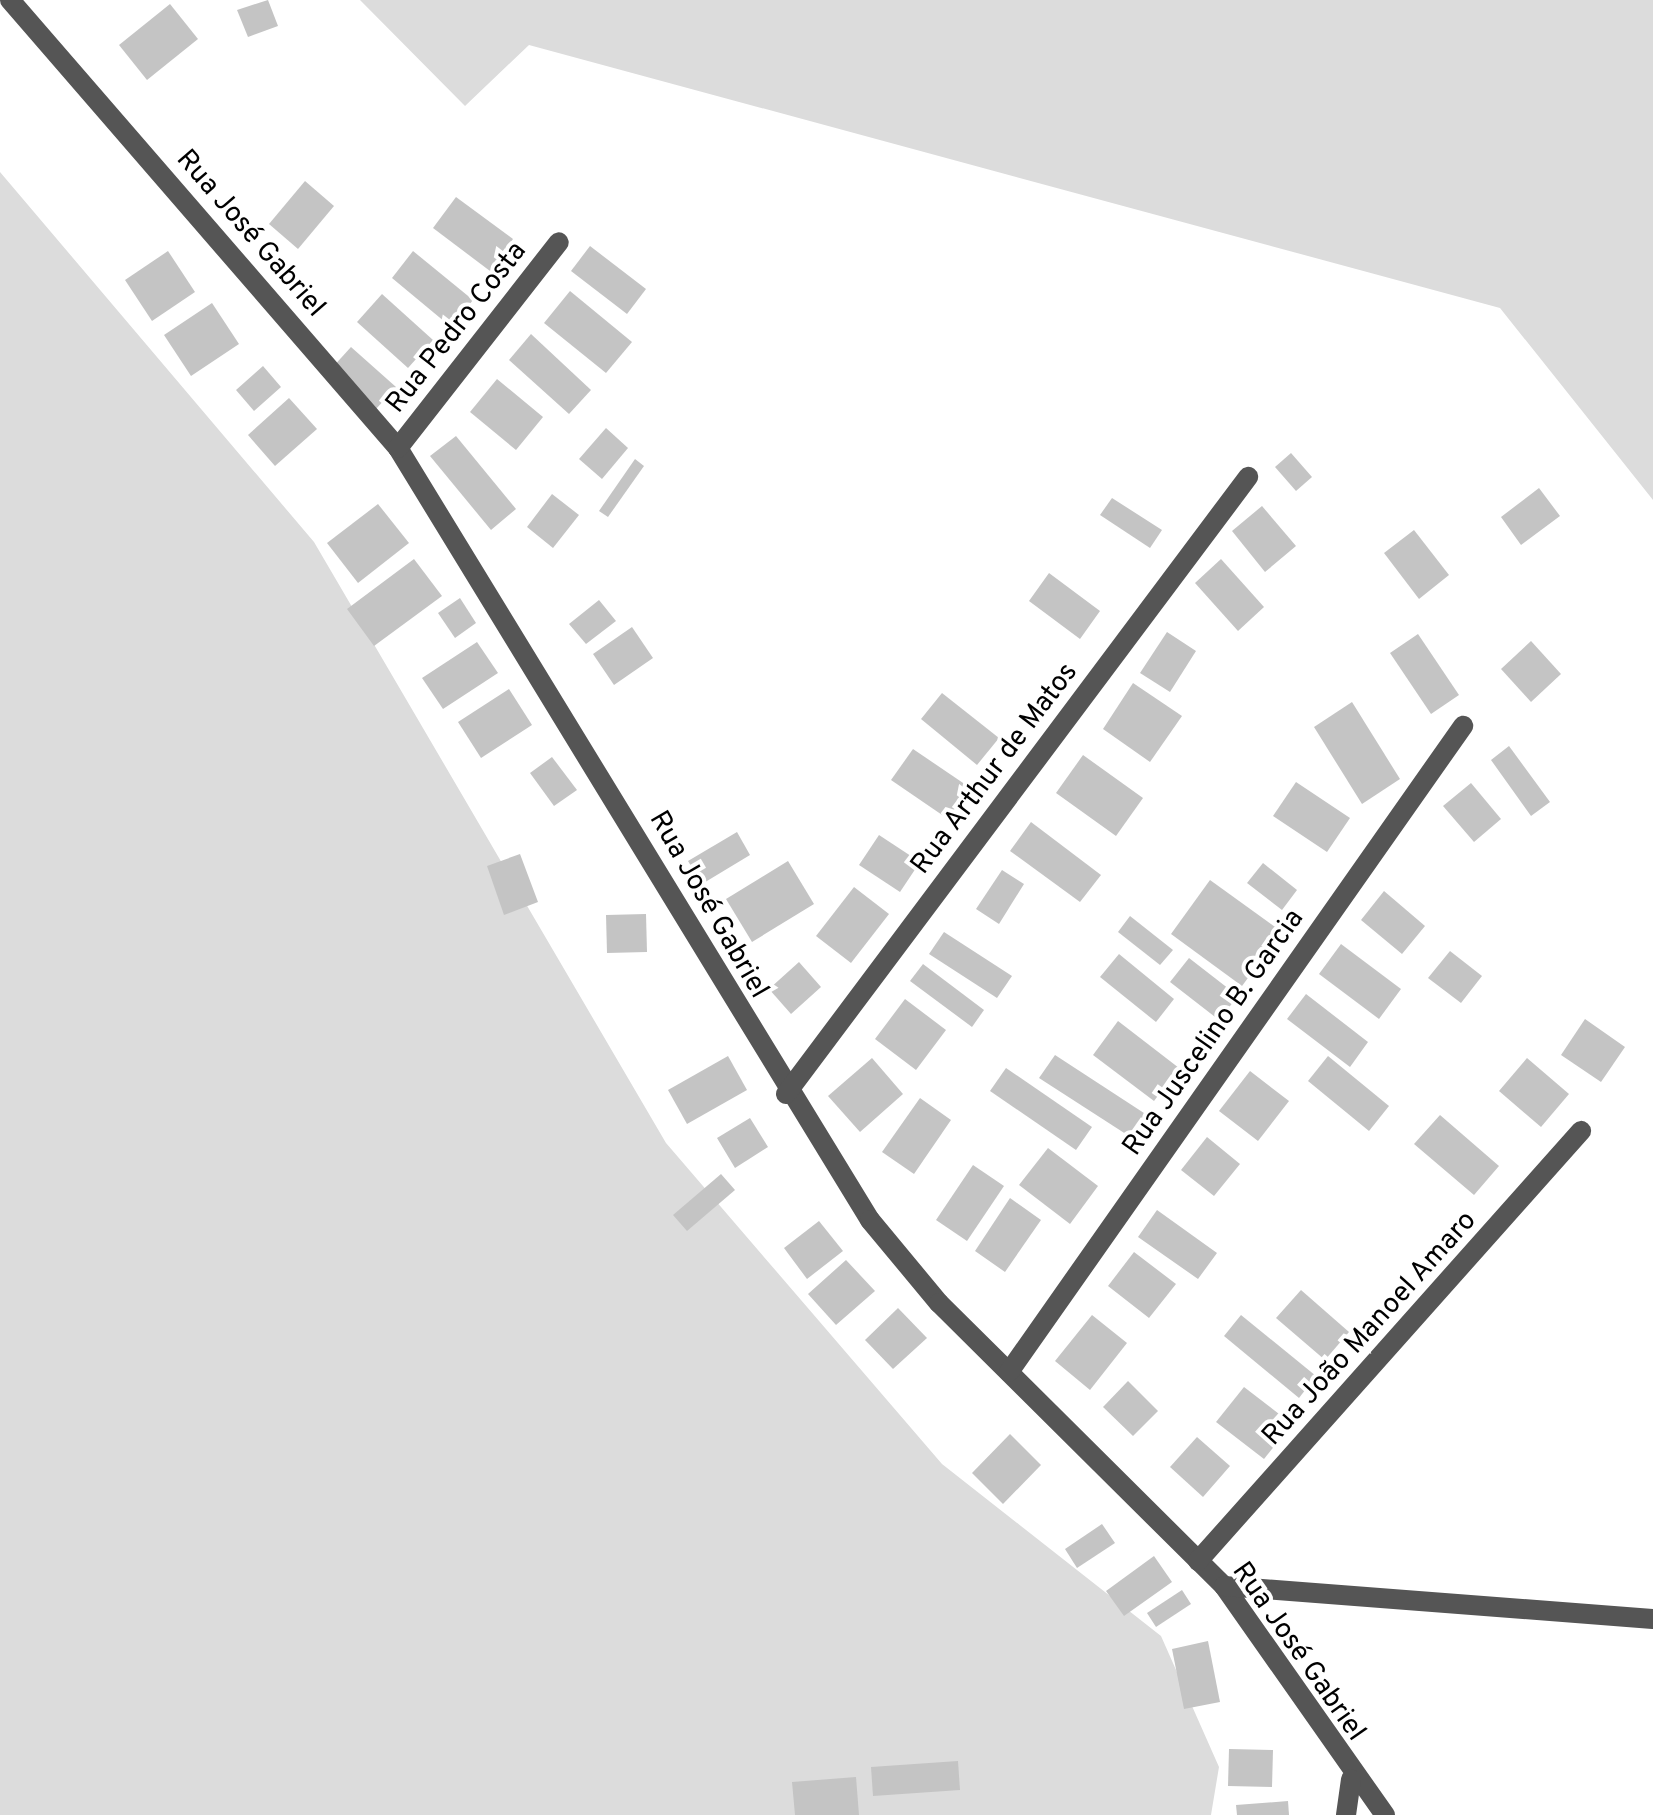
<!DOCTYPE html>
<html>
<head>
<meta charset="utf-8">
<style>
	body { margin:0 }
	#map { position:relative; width:1653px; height:1815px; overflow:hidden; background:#fff; font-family:Overpass,sans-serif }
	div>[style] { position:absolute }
	.green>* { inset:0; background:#dcdcdc }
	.building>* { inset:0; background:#c4c4c4 }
	.minor>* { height:20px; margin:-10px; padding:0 10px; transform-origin:10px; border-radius:10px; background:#555 }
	span { translate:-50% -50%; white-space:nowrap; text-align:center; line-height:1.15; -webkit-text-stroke:8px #fff; paint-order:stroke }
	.street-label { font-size:28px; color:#000 }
</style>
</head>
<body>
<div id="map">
	<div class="green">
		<i style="clip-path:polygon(360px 0,1653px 0,1653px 500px,1500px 308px,529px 45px,465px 106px)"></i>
		<i style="clip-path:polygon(0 172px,314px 542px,666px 1143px,942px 1464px,1161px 1636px,1219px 1767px,1211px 1815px,0 1815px)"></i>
	</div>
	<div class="building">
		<i style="clip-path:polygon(268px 0,278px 26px,248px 37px,237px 10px)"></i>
		<i style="clip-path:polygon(170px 4px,198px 39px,147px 80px,119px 45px)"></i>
		<i style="clip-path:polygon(305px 181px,334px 206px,298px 249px,269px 224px)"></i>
		<i style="clip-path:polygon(456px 197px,513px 239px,490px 271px,433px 228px)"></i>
		<i style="clip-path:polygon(590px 246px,646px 289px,627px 314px,571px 271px)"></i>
		<i style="clip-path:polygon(168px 251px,195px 292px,152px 321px,125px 280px)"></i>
		<i style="clip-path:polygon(413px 251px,473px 300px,451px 327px,392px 278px)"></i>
		<i style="clip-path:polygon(570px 291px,632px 342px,606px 373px,544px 323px)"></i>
		<i style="clip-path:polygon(382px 294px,433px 340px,408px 368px,357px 322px)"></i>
		<i style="clip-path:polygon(212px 303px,239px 344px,191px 376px,164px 335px)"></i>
		<i style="clip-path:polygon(531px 334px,591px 390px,569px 414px,509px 360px)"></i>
		<i style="clip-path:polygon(351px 347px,396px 387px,376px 409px,331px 369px)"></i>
		<i style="clip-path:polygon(263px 366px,281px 387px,254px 411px,236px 390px)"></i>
		<i style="clip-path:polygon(497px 379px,543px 417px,516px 450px,470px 412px)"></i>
		<i style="clip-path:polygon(289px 398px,317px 429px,275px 466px,248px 435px)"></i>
		<i style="clip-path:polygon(606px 428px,628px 448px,602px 479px,579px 459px)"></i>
		<i style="clip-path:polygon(456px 436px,516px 509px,491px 530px,430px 456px)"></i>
		<i style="clip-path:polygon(1291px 453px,1312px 477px,1296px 491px,1275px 467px)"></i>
		<i style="clip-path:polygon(635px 459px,644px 466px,608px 517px,599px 511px)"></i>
		<i style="clip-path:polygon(1539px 488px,1560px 516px,1521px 545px,1501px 517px)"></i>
		<i style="clip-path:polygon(552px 494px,579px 515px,553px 548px,527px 527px)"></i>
		<i style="clip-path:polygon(1112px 498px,1162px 530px,1150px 548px,1100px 515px)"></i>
		<i style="clip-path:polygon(378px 504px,409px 543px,358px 583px,327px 543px)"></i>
		<i style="clip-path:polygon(1262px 506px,1296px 546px,1265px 572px,1232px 531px)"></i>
		<i style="clip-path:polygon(1414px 530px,1449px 575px,1419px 599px,1384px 553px)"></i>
		<i style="clip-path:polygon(414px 559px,442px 596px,374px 646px,347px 609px)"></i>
		<i style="clip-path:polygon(1221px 559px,1264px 607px,1238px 631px,1195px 583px)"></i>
		<i style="clip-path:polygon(1049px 573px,1100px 611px,1080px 639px,1029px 601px)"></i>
		<i style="clip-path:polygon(460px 598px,476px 623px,455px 638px,438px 613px)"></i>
		<i style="clip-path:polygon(599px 600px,616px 621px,586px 644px,569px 624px)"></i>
		<i style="clip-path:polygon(632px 627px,653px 658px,614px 685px,593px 654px)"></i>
		<i style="clip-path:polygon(1167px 632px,1196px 651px,1170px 692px,1140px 673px)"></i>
		<i style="clip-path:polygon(1418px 634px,1459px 695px,1431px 714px,1390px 653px)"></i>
		<i style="clip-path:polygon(1531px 641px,1561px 674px,1531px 702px,1501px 669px)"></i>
		<i style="clip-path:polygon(477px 642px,498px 673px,443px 709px,422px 678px)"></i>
		<i style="clip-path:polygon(1133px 683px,1182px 716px,1150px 762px,1103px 729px)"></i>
		<i style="clip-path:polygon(509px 689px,532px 725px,481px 758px,458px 722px)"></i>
		<i style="clip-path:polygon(942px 693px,999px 738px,977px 765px,921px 719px)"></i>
		<i style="clip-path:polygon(1352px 702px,1400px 779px,1362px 804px,1314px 727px)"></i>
		<i style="clip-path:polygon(1509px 746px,1550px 802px,1531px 816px,1491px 760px)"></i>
		<i style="clip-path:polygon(913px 749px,969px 787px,948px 819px,891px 780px)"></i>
		<i style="clip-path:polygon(1083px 755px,1143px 798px,1116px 836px,1056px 793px)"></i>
		<i style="clip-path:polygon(552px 757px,577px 790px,554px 806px,530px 773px)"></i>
		<i style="clip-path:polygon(1296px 782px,1350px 818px,1327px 852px,1273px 816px)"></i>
		<i style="clip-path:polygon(1471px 783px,1501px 819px,1474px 842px,1443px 806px)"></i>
		<i style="clip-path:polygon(1031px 822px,1101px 875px,1080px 902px,1010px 851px)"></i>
		<i style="clip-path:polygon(737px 832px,750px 855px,702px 884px,688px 861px)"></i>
		<i style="clip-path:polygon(879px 835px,920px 862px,900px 892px,859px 865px)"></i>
		<i style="clip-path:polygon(520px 854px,538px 902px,504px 915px,487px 866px)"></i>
		<i style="clip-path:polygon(788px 861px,814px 904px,752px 942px,726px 899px)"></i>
		<i style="clip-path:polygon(1263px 863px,1297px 890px,1282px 910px,1247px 883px)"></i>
		<i style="clip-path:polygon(1002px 870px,1024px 884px,999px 924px,976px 909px)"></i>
		<i style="clip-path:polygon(1210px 880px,1282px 932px,1242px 986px,1171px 934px)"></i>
		<i style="clip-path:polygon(854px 887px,889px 914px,851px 963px,816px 936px)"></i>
		<i style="clip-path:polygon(1384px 891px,1425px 926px,1402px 954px,1361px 920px)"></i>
		<i style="clip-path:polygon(646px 914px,647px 952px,607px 953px,606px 915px)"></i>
		<i style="clip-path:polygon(1130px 916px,1173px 950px,1160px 965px,1118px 932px)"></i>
		<i style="clip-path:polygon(944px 932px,1012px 976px,997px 998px,929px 954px)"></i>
		<i style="clip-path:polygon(1341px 944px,1401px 989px,1379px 1019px,1319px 974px)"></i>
		<i style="clip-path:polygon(1450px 951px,1482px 976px,1461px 1003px,1428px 978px)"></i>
		<i style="clip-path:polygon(1119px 954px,1174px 999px,1156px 1022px,1100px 977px)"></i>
		<i style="clip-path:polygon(1189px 958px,1238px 996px,1219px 1020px,1170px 982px)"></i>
		<i style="clip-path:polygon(799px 962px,821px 987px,791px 1014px,769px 989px)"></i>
		<i style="clip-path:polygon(923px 964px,984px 1010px,972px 1027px,910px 981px)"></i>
		<i style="clip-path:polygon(1306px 994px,1368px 1042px,1350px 1067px,1287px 1019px)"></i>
		<i style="clip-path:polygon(905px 999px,946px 1030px,916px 1070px,875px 1039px)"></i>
		<i style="clip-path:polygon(1585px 1019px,1625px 1047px,1601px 1082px,1561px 1055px)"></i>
		<i style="clip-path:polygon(1118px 1021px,1179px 1068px,1154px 1101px,1093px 1055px)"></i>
		<i style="clip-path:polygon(1055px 1055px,1147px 1115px,1132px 1138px,1039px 1078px)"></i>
		<i style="clip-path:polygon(728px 1056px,747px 1090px,687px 1124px,668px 1090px)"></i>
		<i style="clip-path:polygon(1328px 1056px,1389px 1106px,1369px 1131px,1308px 1081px)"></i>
		<i style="clip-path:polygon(872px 1058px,903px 1094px,860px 1132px,828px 1096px)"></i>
		<i style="clip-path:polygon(1527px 1058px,1569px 1094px,1541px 1127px,1499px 1091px)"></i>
		<i style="clip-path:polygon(1006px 1068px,1092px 1127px,1076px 1150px,990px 1091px)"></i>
		<i style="clip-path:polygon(1250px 1071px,1289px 1101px,1258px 1141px,1219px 1111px)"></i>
		<i style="clip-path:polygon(920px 1098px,951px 1120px,914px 1174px,882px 1152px)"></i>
		<i style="clip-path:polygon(1440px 1115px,1499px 1166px,1474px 1195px,1414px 1144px)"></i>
		<i style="clip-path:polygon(750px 1118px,768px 1147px,735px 1168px,717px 1138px)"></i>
		<i style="clip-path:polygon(1207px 1137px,1240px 1164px,1214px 1196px,1181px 1170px)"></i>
		<i style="clip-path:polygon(1048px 1148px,1098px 1186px,1070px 1224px,1019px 1185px)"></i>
		<i style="clip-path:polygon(973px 1165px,1004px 1186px,967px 1241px,936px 1220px)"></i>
		<i style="clip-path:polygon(721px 1174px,735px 1190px,687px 1231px,673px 1215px)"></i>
		<i style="clip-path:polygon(1010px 1198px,1041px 1220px,1005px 1272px,975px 1251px)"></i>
		<i style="clip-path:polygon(1157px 1210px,1217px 1253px,1198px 1279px,1138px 1237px)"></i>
		<i style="clip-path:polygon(819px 1221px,843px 1251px,807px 1279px,784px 1248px)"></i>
		<i style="clip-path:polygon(1134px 1252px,1176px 1284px,1149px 1318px,1108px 1286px)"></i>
		<i style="clip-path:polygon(846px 1260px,875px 1291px,836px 1325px,808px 1294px)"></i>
		<i style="clip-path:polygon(1301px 1290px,1349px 1332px,1325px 1360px,1276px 1318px)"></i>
		<i style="clip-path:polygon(898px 1308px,927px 1338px,893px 1369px,865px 1340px)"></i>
		<i style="clip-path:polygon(1092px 1315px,1127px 1343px,1090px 1390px,1055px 1361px)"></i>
		<i style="clip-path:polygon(1241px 1315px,1316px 1376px,1299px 1398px,1224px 1336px)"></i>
		<i style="clip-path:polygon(1128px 1381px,1158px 1411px,1133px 1436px,1103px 1407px)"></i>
		<i style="clip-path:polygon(1244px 1387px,1292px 1424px,1264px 1459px,1216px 1422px)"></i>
		<i style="clip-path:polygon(1010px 1434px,1041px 1465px,1003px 1504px,972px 1473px)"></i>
		<i style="clip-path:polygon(1197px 1437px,1230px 1466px,1203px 1497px,1170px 1467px)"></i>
		<i style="clip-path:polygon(1102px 1524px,1115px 1543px,1077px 1568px,1065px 1549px)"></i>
		<i style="clip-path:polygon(1154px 1556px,1172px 1582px,1124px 1616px,1106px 1591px)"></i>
		<i style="clip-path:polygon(1182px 1590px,1191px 1604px,1156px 1627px,1147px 1613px)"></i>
		<i style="clip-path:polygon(1208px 1641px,1220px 1702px,1184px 1709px,1172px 1649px)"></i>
		<i style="clip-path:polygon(1229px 1749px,1273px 1750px,1272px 1787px,1228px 1786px)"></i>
		<i style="clip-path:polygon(958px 1761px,960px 1790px,873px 1796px,871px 1767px)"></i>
		<i style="clip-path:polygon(856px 1777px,859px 1815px,795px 1815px,792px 1782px)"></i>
		<i style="clip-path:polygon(1288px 1801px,1289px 1815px,1237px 1815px,1236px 1805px)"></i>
	</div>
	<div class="minor">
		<i style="left:10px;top:0;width:593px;rotate:49.11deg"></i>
		<i style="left:398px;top:448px;width:905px;rotate:58.56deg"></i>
		<i style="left:870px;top:1220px;width:108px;rotate:50.3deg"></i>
		<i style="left:939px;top:1303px;width:402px;rotate:44.8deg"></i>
		<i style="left:1224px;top:1586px;width:280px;rotate:54.9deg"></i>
		<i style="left:398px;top:448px;width:261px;rotate:-52deg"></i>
		<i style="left:786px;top:1094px;width:771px;rotate:-53.17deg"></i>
		<i style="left:1009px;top:1372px;width:790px;rotate:-54.9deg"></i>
		<i style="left:1198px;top:1561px;width:576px;rotate:-48.31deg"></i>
		<i style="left:1224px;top:1586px;width:430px;rotate:4.4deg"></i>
		<i style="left:1346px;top:1815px;width:36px;rotate:-82deg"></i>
	</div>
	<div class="street-label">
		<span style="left:250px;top:234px;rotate:49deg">Rua José Gabriel</span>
		<span style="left:457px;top:328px;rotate:-52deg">Rua Pedro Costa</span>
		<span style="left:995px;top:769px;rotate:-53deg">Rua Arthur de Matos</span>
		<span style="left:708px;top:905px;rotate:60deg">Rua José Gabriel</span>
		<span style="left:1214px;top:1033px;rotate:-55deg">Rua Juscelino B. Garcia</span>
		<span style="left:1370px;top:1329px;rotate:-48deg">Rua João Manoel Amaro</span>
		<span style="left:1298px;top:1652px;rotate:55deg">Rua José Gabriel</span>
	</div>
</div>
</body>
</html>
